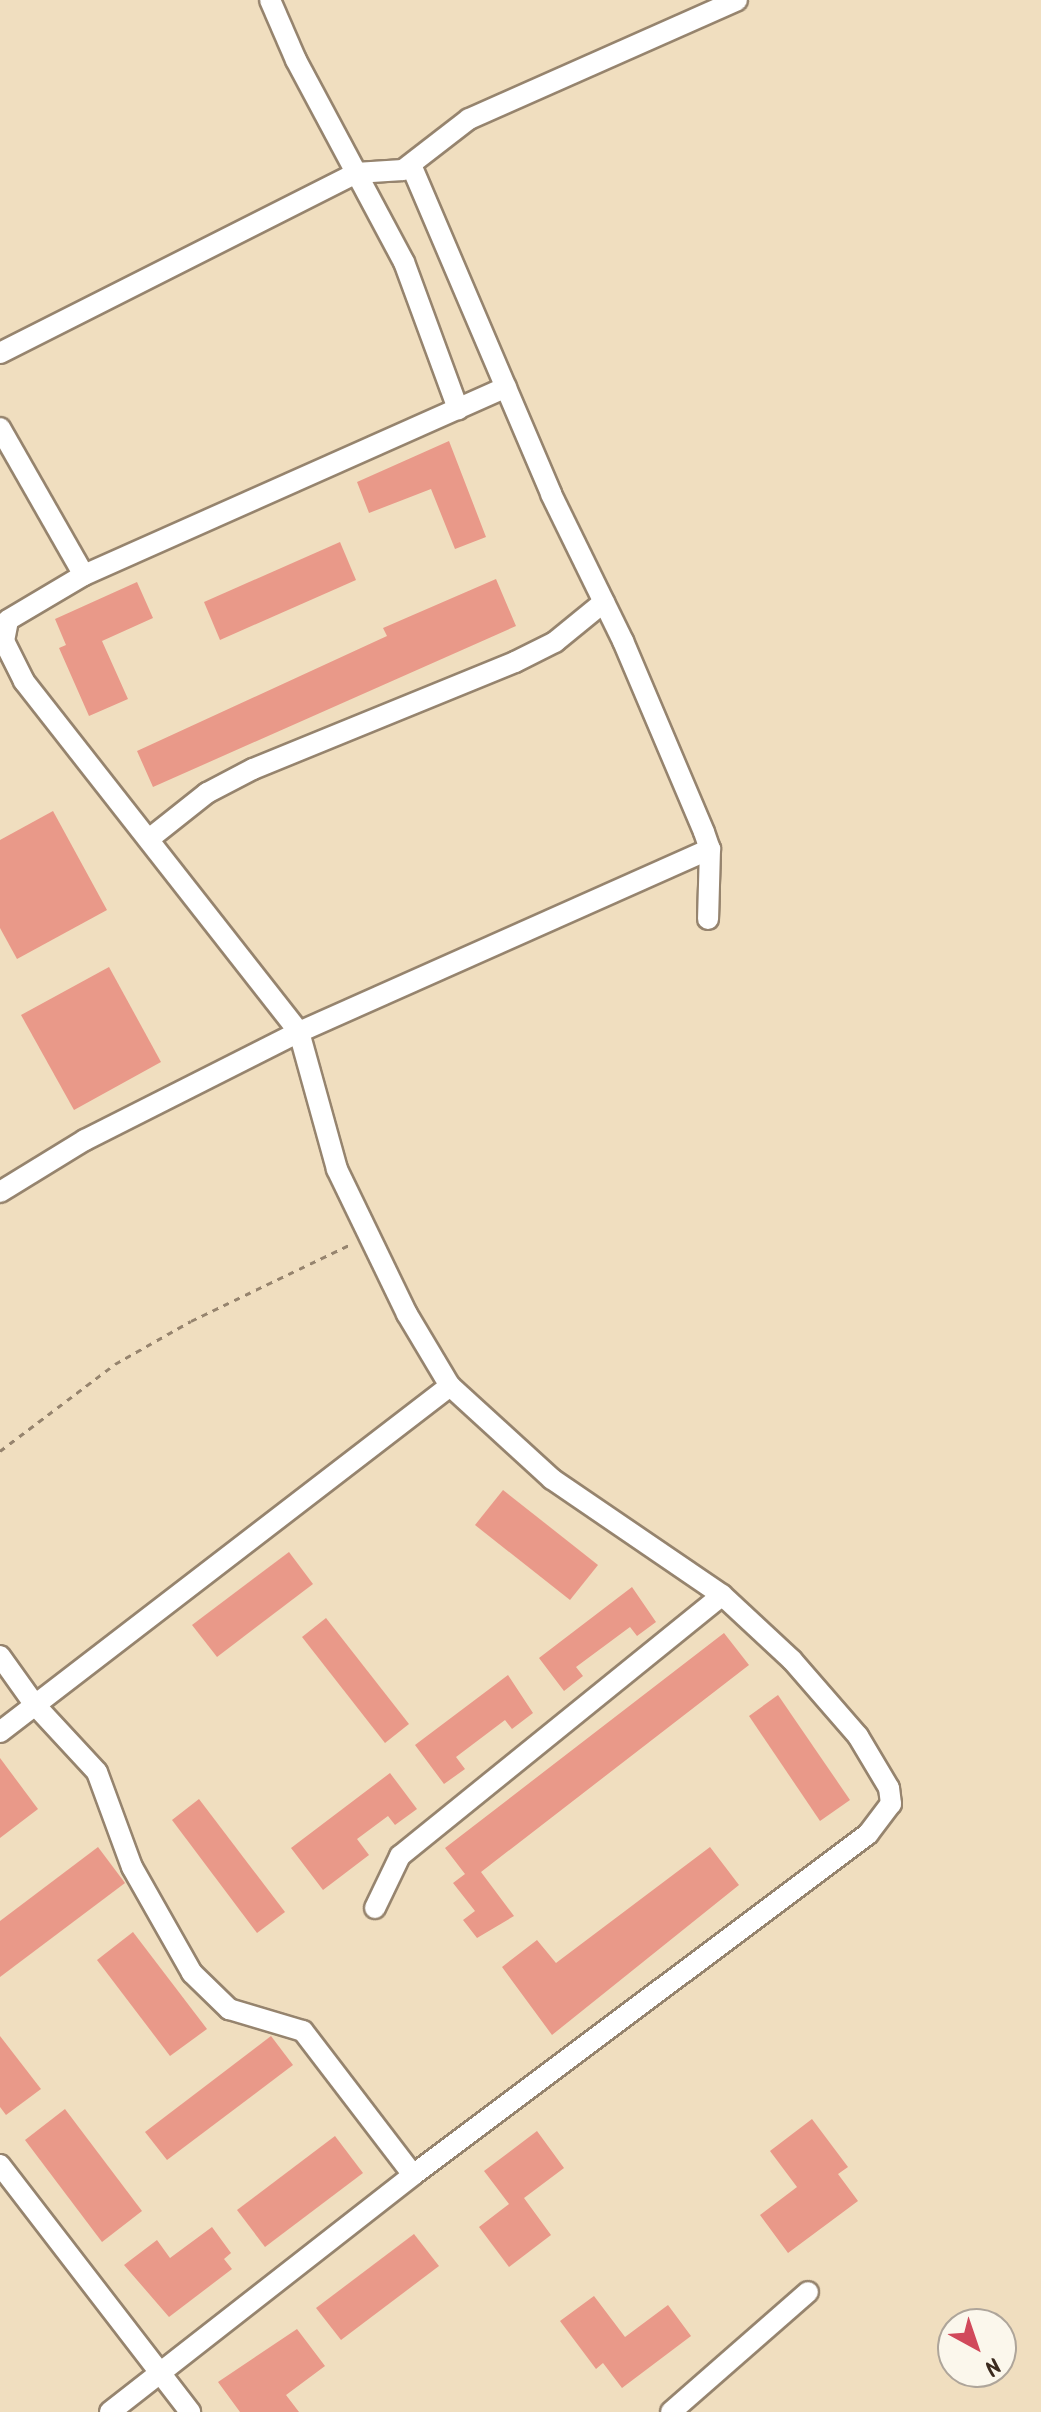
<!DOCTYPE html>
<html>
<head>
<meta charset="utf-8">
<style>
	body { margin:0 }
	#map { position:relative; width:1041px; height:2412px; overflow:hidden; background:#f0debf; font-family:Kalam,sans-serif }
	div>[style] { position:absolute }
	.building>* { inset:0; background:#e99989 }
	.path>* { height:3px; margin-top:-1.5px; transform-origin:0; background:repeating-linear-gradient(90deg,#96846e 0 6px,transparent 0 12px) }
	.roads { filter:drop-shadow(2px 0 #96846e) drop-shadow(-2px 0 #96846e) drop-shadow(0 2px #96846e) drop-shadow(0 -2px #96846e) }
	.minor>* { height:20px; margin:-10px; padding:0 10px; transform-origin:10px; border-radius:10px; background:#fff }
	span { translate:-50% -50%; white-space:nowrap; text-align:center; line-height:1.15; -webkit-text-stroke:6px #fbf7ec; paint-order:stroke }
	.north { position:absolute; left:937px; top:2308px; width:80px; height:80px; box-sizing:border-box; background:#fbf7ec; border:2px solid #aea59a; border-radius:50%; rotate:140deg; font-size:22px; font-weight:700; line-height:32px; text-align:center; color:#3b2a1e }
	.north::after { content:''; display:block; margin:auto; width:28px; height:36px; background:#d1495b; clip-path:polygon(50% 0,100% 100%,50% 72%,0 100%) }
</style>
</head>
<body>
<div id="map">
	<div class="building">
		<i style="clip-path:polygon(449px 441px,486px 537px,455px 549px,431px 489px,369px 513px,357px 482px)"></i>
		<i style="clip-path:polygon(340px 542px,356px 580px,220px 640px,204px 602px)"></i>
		<i style="clip-path:polygon(496px 579px,516px 626px,153px 787px,137px 751px,387px 636px,383px 628px)"></i>
		<i style="clip-path:polygon(137px 582px,153px 618px,102px 641px,128px 699px,89px 716px,59px 648px,66px 645px,55px 619px)"></i>
		<i style="clip-path:polygon(53px 811px,107px 910px,17px 959px,0 928px,0 840px)"></i>
		<i style="clip-path:polygon(109px 967px,161px 1062px,74px 1110px,21px 1015px)"></i>
		<i style="clip-path:polygon(503px 1490px,598px 1565px,570px 1600px,475px 1525px)"></i>
		<i style="clip-path:polygon(289px 1552px,313px 1584px,217px 1657px,192px 1625px)"></i>
		<i style="clip-path:polygon(632px 1587px,656px 1622px,637px 1636px,630px 1627px,576px 1667px,583px 1676px,564px 1691px,539px 1658px)"></i>
		<i style="clip-path:polygon(326px 1618px,409px 1724px,385px 1743px,302px 1637px)"></i>
		<i style="clip-path:polygon(724px 1633px,749px 1665px,481px 1872px,514px 1916px,477px 1938px,463px 1920px,475px 1911px,453px 1883px,465px 1874px,445px 1848px)"></i>
		<i style="clip-path:polygon(508px 1675px,533px 1713px,512px 1729px,505px 1720px,456px 1757px,465px 1769px,444px 1784px,415px 1745px)"></i>
		<i style="clip-path:polygon(778px 1695px,850px 1800px,820px 1821px,749px 1716px)"></i>
		<i style="clip-path:polygon(0 1758px,38px 1809px,0 1838px)"></i>
		<i style="clip-path:polygon(390px 1773px,417px 1809px,395px 1825px,388px 1816px,357px 1839px,369px 1855px,323px 1890px,291px 1848px)"></i>
		<i style="clip-path:polygon(199px 1799px,285px 1912px,257px 1933px,172px 1820px)"></i>
		<i style="clip-path:polygon(98px 1847px,125px 1883px,0 1977px,0 1921px)"></i>
		<i style="clip-path:polygon(710px 1847px,739px 1885px,552px 2035px,502px 1967px,537px 1940px,556px 1963px)"></i>
		<i style="clip-path:polygon(133px 1932px,207px 2029px,170px 2056px,97px 1960px)"></i>
		<i style="clip-path:polygon(0 2036px,41px 2089px,6px 2115px,0 2107px)"></i>
		<i style="clip-path:polygon(271px 2036px,293px 2065px,167px 2160px,145px 2132px)"></i>
		<i style="clip-path:polygon(65px 2109px,142px 2211px,102px 2242px,25px 2140px)"></i>
		<i style="clip-path:polygon(812px 2119px,848px 2167px,838px 2174px,858px 2201px,788px 2253px,760px 2215px,797px 2187px,770px 2151px)"></i>
		<i style="clip-path:polygon(537px 2131px,564px 2168px,524px 2198px,551px 2235px,509px 2267px,479px 2227px,509px 2204px,484px 2171px)"></i>
		<i style="clip-path:polygon(335px 2136px,363px 2173px,265px 2247px,237px 2210px)"></i>
		<i style="clip-path:polygon(212px 2227px,231px 2253px,224px 2259px,232px 2269px,169px 2317px,124px 2265px,157px 2240px,170px 2258px)"></i>
		<i style="clip-path:polygon(414px 2234px,439px 2266px,341px 2340px,316px 2308px)"></i>
		<i style="clip-path:polygon(594px 2296px,625px 2337px,668px 2305px,691px 2336px,622px 2388px,603px 2363px,596px 2369px,560px 2321px)"></i>
		<i style="clip-path:polygon(297px 2329px,325px 2366px,286px 2395px,299px 2412px,240px 2412px,218px 2382px)"></i>
	</div>
	<div class="path">
		<i style="left:0;top:1451px;width:144px;rotate:-37.1deg"></i>
		<i style="left:115px;top:1364px;width:87px;rotate:-29.5deg"></i>
		<i style="left:191px;top:1321px;width:178px;rotate:-25.7deg"></i>
	</div>
	<div class="roads">
		<div class="minor">
			<i style="left:270px;top:0;width:65px;rotate:66.6deg"></i>
			<i style="left:296px;top:60px;width:229px;rotate:61.9deg"></i>
			<i style="left:404px;top:262px;width:157px;rotate:69.8deg"></i>
			<i style="left:411px;top:165px;width:358px;rotate:66.9deg"></i>
			<i style="left:551px;top:494px;width:164px;rotate:63.9deg"></i>
			<i style="left:623px;top:641px;width:207px;rotate:67deg"></i>
			<i style="left:704px;top:832px;width:18px;rotate:71deg"></i>
			<i style="left:710px;top:849px;width:70px;rotate:91.6deg"></i>
			<i style="left:0;top:353px;width:399px;rotate:-26.8deg"></i>
			<i style="left:356px;top:173px;width:47px;rotate:-3.7deg"></i>
			<i style="left:403px;top:170px;width:83px;rotate:-37.7deg"></i>
			<i style="left:469px;top:119px;width:293px;rotate:-23.9deg"></i>
			<i style="left:0;top:428px;width:169px;rotate:60.3deg"></i>
			<i style="left:149px;top:839px;width:74px;rotate:-38.4deg"></i>
			<i style="left:207px;top:793px;width:52px;rotate:-27.6deg"></i>
			<i style="left:253px;top:769px;width:283px;rotate:-22.2deg"></i>
			<i style="left:515px;top:662px;width:45px;rotate:-26.6deg"></i>
			<i style="left:555px;top:642px;width:63px;rotate:-39.2deg"></i>
			<i style="left:0;top:1192px;width:100px;rotate:-31.5deg"></i>
			<i style="left:85px;top:1140px;width:240px;rotate:-26.8deg"></i>
			<i style="left:299px;top:1032px;width:450px;rotate:-24deg"></i>
			<i style="left:0;top:1656px;width:60px;rotate:54.5deg"></i>
			<i style="left:35px;top:1705px;width:91px;rotate:47.2deg"></i>
			<i style="left:97px;top:1772px;width:101px;rotate:69.8deg"></i>
			<i style="left:132px;top:1867px;width:122px;rotate:60.5deg"></i>
			<i style="left:192px;top:1973px;width:52px;rotate:44.2deg"></i>
			<i style="left:229px;top:2009px;width:77px;rotate:16.6deg"></i>
			<i style="left:303px;top:2031px;width:181px;rotate:52.6deg"></i>
			<i style="left:0;top:1732px;width:568px;rotate:-37.56deg"></i>
			<i style="left:375px;top:1908px;width:58px;rotate:-64.3deg"></i>
			<i style="left:400px;top:1856px;width:414px;rotate:-39deg"></i>
			<i style="left:0;top:2165px;width:312px;rotate:52.4deg"></i>
			<i style="left:110px;top:2412px;width:385px;rotate:-38deg"></i>
			<i style="left:413px;top:2175px;width:569px;rotate:-36.85deg"></i>
			<i style="left:868px;top:1834px;width:38px;rotate:-53deg"></i>
			<i style="left:891px;top:1804px;width:16px;rotate:-97deg"></i>
			<i style="left:889px;top:1788px;width:61px;rotate:-120.8deg"></i>
			<i style="left:858px;top:1736px;width:101px;rotate:-131deg"></i>
			<i style="left:792px;top:1660px;width:96px;rotate:-137.1deg"></i>
			<i style="left:722px;top:1595px;width:206px;rotate:-145.7deg"></i>
			<i style="left:552px;top:1479px;width:138px;rotate:-137.6deg"></i>
			<i style="left:450px;top:1386px;width:84px;rotate:-120.8deg"></i>
			<i style="left:407px;top:1314px;width:161px;rotate:-115.8deg"></i>
			<i style="left:337px;top:1169px;width:142px;rotate:-105.5deg"></i>
			<i style="left:299px;top:1032px;width:446px;rotate:-128.1deg"></i>
			<i style="left:24px;top:681px;width:45px;rotate:-116.6deg"></i>
			<i style="left:4px;top:641px;width:21px;rotate:-79deg"></i>
			<i style="left:8px;top:620px;width:88px;rotate:-30.6deg"></i>
			<i style="left:84px;top:575px;width:462px;rotate:-24deg"></i>
			<i style="left:671px;top:2412px;width:182px;rotate:-41.2deg"></i>
		</div>
	</div>
	<div class="north">N</div>
</div>
</body>
</html>
